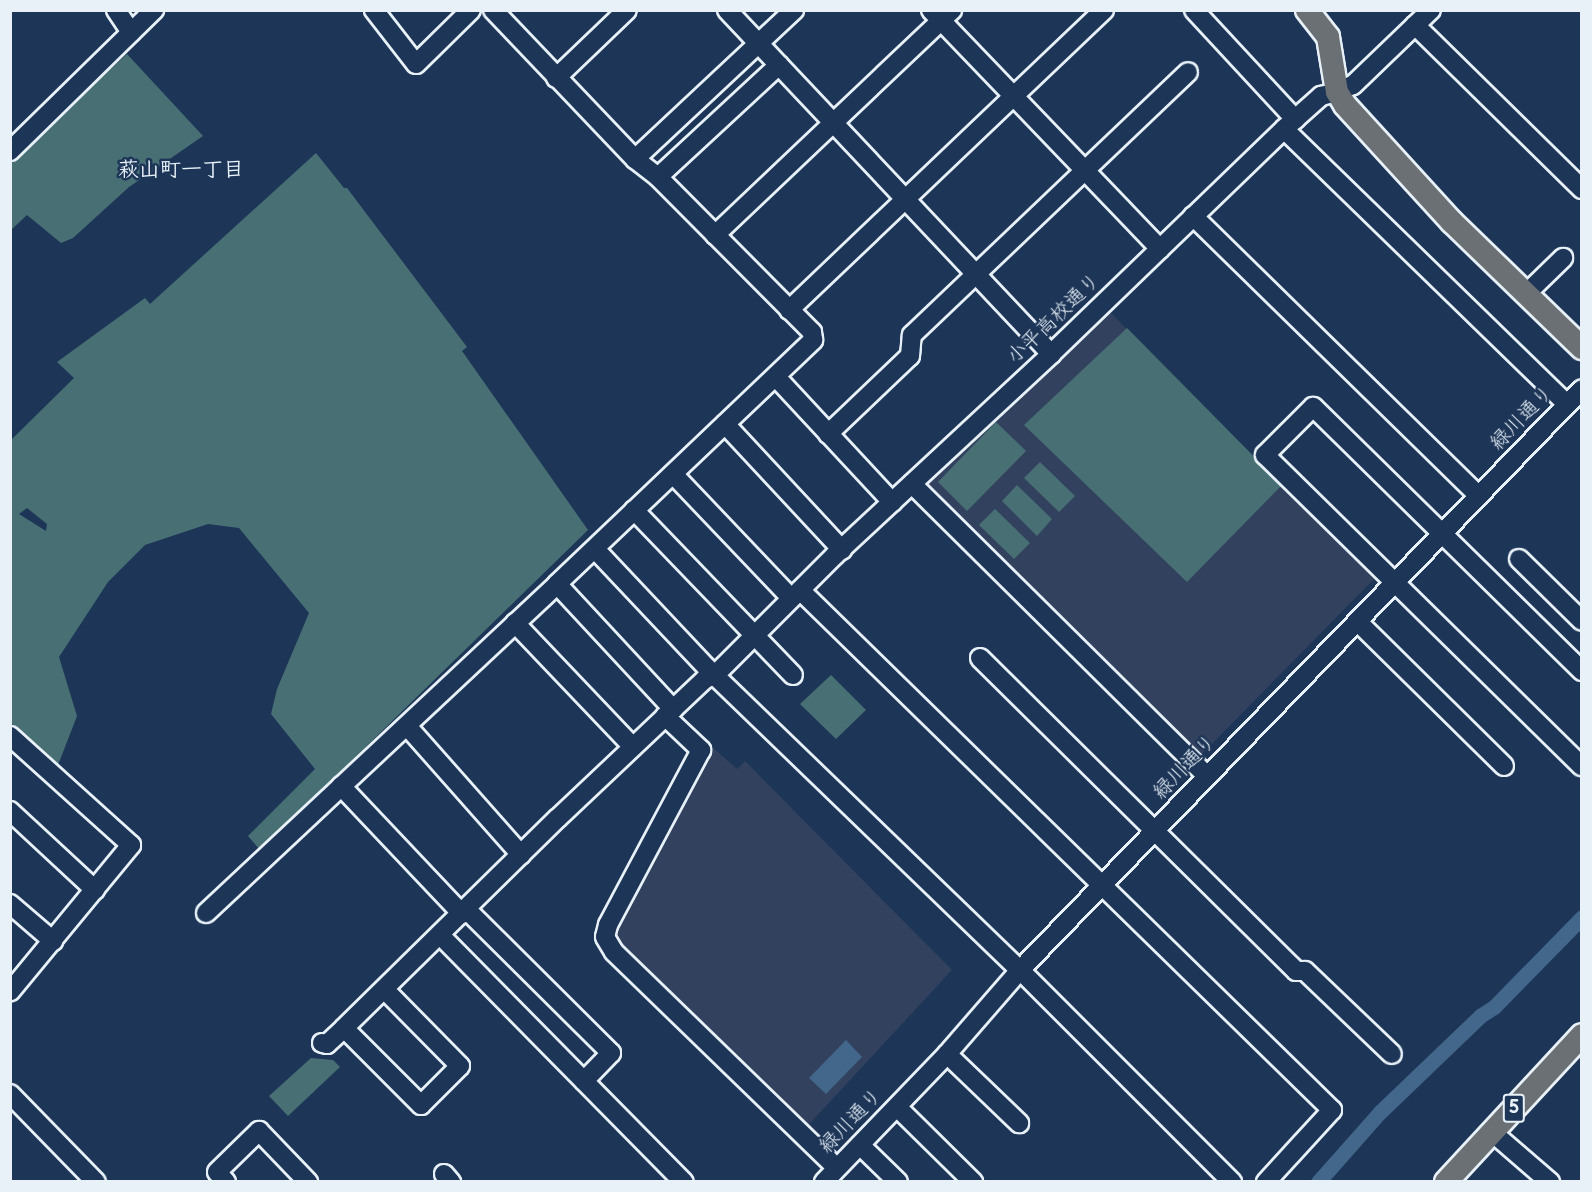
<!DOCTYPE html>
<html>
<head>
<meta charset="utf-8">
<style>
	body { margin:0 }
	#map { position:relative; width:1592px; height:1192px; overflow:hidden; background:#1d3557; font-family:"Balsamiq Sans","Klee One",sans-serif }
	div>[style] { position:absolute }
	.built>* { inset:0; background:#31415e }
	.green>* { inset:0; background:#487074 }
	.water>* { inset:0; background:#43678a }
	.canal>* { height:15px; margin:-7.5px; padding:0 7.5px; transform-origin:7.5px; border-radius:7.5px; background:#43678a }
	.roads { filter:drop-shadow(2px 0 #e8f1f8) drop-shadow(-2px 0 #e8f1f8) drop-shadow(0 2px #e8f1f8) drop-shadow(0 -2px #e8f1f8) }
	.minor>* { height:18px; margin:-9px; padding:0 9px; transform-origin:9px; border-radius:9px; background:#1d3557 }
	.major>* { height:22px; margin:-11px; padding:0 11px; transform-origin:11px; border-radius:11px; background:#6a7074 }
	span { translate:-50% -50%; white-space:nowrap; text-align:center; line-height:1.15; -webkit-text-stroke:5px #1d3557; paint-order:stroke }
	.shield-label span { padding:2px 4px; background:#1d3557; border:2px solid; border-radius:4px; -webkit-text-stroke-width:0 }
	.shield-label { font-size:18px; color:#e8f1f8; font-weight:700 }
	.street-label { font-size:20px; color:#e8f1f8 }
	.neighbourhood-label { font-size:21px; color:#e8f1f8; font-weight:700 }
	.frame { position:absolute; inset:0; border:12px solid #e8f1f8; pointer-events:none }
</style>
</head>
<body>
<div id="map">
	<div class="built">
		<i style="clip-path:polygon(1108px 310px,1255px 460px,1377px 576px,1201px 755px,1195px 754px,927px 486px)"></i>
		<i style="clip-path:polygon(710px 745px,737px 769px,745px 761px,952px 970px,801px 1133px,606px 931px,701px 750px)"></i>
	</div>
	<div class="green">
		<i style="clip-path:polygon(127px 54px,203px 136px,129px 187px,73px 238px,61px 243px,27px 215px,11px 230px,11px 160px)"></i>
		<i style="clip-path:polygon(evenodd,316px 153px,344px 188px,347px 188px,467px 347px,462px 351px,588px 530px,260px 850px,248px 836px,315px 769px,271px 714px,277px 689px,309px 613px,239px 528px,208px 524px,145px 545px,108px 582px,59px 657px,77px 716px,58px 765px,11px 723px,11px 440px,74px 378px,57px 362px,145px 298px,150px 304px,316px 153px,27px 508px,47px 524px,46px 531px,19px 514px,27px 508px)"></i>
		<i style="clip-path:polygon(1127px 328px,1282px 485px,1187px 582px,1024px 425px)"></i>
		<i style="clip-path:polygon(996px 422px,1026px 451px,967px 511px,938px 482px)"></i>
		<i style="clip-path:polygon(1040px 462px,1075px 496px,1059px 512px,1024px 478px)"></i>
		<i style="clip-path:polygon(1017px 485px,1052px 519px,1037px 536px,1002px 501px)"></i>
		<i style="clip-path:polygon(995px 509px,1030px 543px,1014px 559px,979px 525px)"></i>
		<i style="clip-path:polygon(831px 675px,866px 710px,836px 739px,800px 704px)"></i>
		<i style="clip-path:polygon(311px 1058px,333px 1060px,340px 1067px,288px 1116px,269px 1096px)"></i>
	</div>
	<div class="water">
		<i style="clip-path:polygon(846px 1040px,862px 1057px,826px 1094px,809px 1078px)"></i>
	</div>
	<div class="canal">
		<i style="left:1318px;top:1182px;width:94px;rotate:-48.5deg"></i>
		<i style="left:1380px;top:1112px;width:139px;rotate:-43.8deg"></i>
		<i style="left:1480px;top:1016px;width:17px;rotate:-33deg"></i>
		<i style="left:1494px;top:1007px;width:126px;rotate:-45.6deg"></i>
	</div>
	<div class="roads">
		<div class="minor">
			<i style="left:116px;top:10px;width:27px;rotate:56deg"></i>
			<i style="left:374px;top:10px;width:68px;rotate:52.1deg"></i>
			<i style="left:416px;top:64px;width:77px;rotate:-44.5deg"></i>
			<i style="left:727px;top:10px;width:473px;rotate:46.7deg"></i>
			<i style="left:931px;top:10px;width:331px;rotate:46.2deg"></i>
			<i style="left:1194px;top:10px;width:149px;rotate:47.2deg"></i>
			<i style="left:1415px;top:25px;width:234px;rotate:44.5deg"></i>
			<i style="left:556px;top:78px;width:98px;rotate:-43.8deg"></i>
			<i style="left:1284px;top:129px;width:395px;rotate:44.2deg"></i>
			<i style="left:10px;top:151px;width:202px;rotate:-44.4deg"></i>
			<i style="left:635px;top:159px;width:218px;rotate:-43.1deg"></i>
			<i style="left:658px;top:177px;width:165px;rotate:-42.8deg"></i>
			<i style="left:1193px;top:216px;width:400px;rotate:44.4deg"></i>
			<i style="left:715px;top:235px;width:327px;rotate:-43.5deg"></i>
			<i style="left:1526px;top:294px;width:52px;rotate:-44.2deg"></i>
			<i style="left:789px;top:310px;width:435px;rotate:-43.6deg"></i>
			<i style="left:776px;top:377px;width:171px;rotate:47.1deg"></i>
			<i style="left:725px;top:424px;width:172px;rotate:47.1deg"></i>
			<i style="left:828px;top:434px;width:113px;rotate:-43.6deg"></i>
			<i style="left:910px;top:356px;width:21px;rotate:-85deg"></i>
			<i style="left:912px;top:335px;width:381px;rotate:-43.6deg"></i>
			<i style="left:673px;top:474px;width:171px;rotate:46.4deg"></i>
			<i style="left:912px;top:484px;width:415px;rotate:44.7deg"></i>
			<i style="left:634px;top:510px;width:229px;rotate:46.1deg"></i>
			<i style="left:595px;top:549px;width:165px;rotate:46.7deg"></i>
			<i style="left:708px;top:669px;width:434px;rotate:44deg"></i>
			<i style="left:1020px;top:970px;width:300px;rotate:45deg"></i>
			<i style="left:1519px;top:559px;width:88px;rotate:44.5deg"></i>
			<i style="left:557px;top:584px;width:171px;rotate:47.1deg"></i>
			<i style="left:800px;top:590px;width:744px;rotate:44.35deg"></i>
			<i style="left:1332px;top:1110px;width:98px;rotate:132.5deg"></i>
			<i style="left:1358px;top:622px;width:205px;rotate:44.6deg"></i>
			<i style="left:515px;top:623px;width:171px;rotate:46.4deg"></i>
			<i style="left:980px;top:658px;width:445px;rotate:44.7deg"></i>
			<i style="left:1296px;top:971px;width:9px"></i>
			<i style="left:1305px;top:971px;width:120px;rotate:43.7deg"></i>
			<i style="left:1582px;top:671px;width:377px;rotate:-135.5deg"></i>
			<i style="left:1313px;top:407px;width:68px;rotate:135deg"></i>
			<i style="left:1265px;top:455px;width:444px;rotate:44.5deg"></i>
			<i style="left:665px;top:716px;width:50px;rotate:43.4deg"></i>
			<i style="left:701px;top:750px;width:198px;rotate:118deg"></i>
			<i style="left:608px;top:925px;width:12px;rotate:104deg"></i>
			<i style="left:605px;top:937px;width:17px;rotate:59deg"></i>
			<i style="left:614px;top:952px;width:310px;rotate:44.1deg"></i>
			<i style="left:407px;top:726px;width:172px;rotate:48.5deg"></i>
			<i style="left:10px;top:736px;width:163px;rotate:42deg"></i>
			<i style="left:131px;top:845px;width:190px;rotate:129.5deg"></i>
			<i style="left:341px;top:786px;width:176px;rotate:46.6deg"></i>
			<i style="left:10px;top:811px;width:116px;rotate:42.9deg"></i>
			<i style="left:10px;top:904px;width:57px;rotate:40.7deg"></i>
			<i style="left:467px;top:910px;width:203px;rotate:44.8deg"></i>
			<i style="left:611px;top:1053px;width:39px;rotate:134deg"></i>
			<i style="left:206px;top:913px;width:481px;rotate:-43.1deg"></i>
			<i style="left:557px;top:584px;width:354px;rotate:-43.6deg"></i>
			<i style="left:813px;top:340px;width:8px;rotate:-97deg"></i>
			<i style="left:812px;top:332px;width:218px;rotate:-134.8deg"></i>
			<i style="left:658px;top:177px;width:29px;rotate:-142deg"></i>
			<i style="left:635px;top:159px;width:206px;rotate:-133.6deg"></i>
			<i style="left:440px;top:935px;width:347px;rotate:45.4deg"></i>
			<i style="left:344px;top:1028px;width:109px;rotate:45deg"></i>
			<i style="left:421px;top:1105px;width:55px;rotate:-45deg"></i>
			<i style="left:460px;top:1066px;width:108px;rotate:-134.6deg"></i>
			<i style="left:322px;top:1043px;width:5px;rotate:11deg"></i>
			<i style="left:327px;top:1044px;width:23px;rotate:-43deg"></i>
			<i style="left:344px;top:1028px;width:300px;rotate:-44.5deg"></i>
			<i style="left:558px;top:818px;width:202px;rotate:-43.4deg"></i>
			<i style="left:705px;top:679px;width:12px;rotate:-24deg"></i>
			<i style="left:716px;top:674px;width:168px;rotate:-45deg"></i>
			<i style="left:835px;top:555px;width:295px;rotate:-42.9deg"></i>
			<i style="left:1051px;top:354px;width:324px;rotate:-44deg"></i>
			<i style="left:1284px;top:129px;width:50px;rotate:-41.7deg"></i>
			<i style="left:1321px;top:96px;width:16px;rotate:-14deg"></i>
			<i style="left:1337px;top:92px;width:17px;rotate:-24deg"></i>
			<i style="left:1353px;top:85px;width:108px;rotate:-43.9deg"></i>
			<i style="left:947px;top:1054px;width:100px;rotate:43.8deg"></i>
			<i style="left:10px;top:1094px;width:123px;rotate:45.7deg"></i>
			<i style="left:897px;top:1107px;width:107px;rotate:44.6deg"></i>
			<i style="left:1492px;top:1132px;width:77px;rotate:40.8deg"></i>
			<i style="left:860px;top:1145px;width:53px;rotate:44.2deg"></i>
			<i style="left:444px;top:1174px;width:11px;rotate:49deg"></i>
			<i style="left:226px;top:1182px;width:13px;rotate:-132deg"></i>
			<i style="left:217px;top:1172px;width:59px;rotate:-44.3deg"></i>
			<i style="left:259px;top:1131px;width:71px;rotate:46.1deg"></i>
			<i style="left:824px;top:1182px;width:178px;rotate:-46.1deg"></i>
			<i style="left:947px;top:1054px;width:111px;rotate:-49deg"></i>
			<i style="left:1020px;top:970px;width:808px;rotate:-45.95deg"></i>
		</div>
		<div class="major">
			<i style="left:1307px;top:10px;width:34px;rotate:52deg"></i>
			<i style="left:1328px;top:37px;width:56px;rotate:80.7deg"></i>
			<i style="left:1337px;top:92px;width:15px;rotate:58deg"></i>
			<i style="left:1345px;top:105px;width:159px;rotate:47.6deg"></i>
			<i style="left:1452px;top:222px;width:181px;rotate:44.1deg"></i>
			<i style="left:1446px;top:1182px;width:200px;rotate:-47.2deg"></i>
		</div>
	</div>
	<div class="shield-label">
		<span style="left:1514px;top:1108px">5</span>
	</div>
	<div class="street-label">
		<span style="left:1054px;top:319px;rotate:-44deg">小平高校通り</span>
		<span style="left:1522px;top:418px;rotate:-46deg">緑川通り</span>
		<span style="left:1185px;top:767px;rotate:-46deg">緑川通り</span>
		<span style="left:851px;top:1121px;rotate:-46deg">緑川通り</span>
	</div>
	<div class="neighbourhood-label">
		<span style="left:181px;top:170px">萩山町一丁目</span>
	</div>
	<div class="frame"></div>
</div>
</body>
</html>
